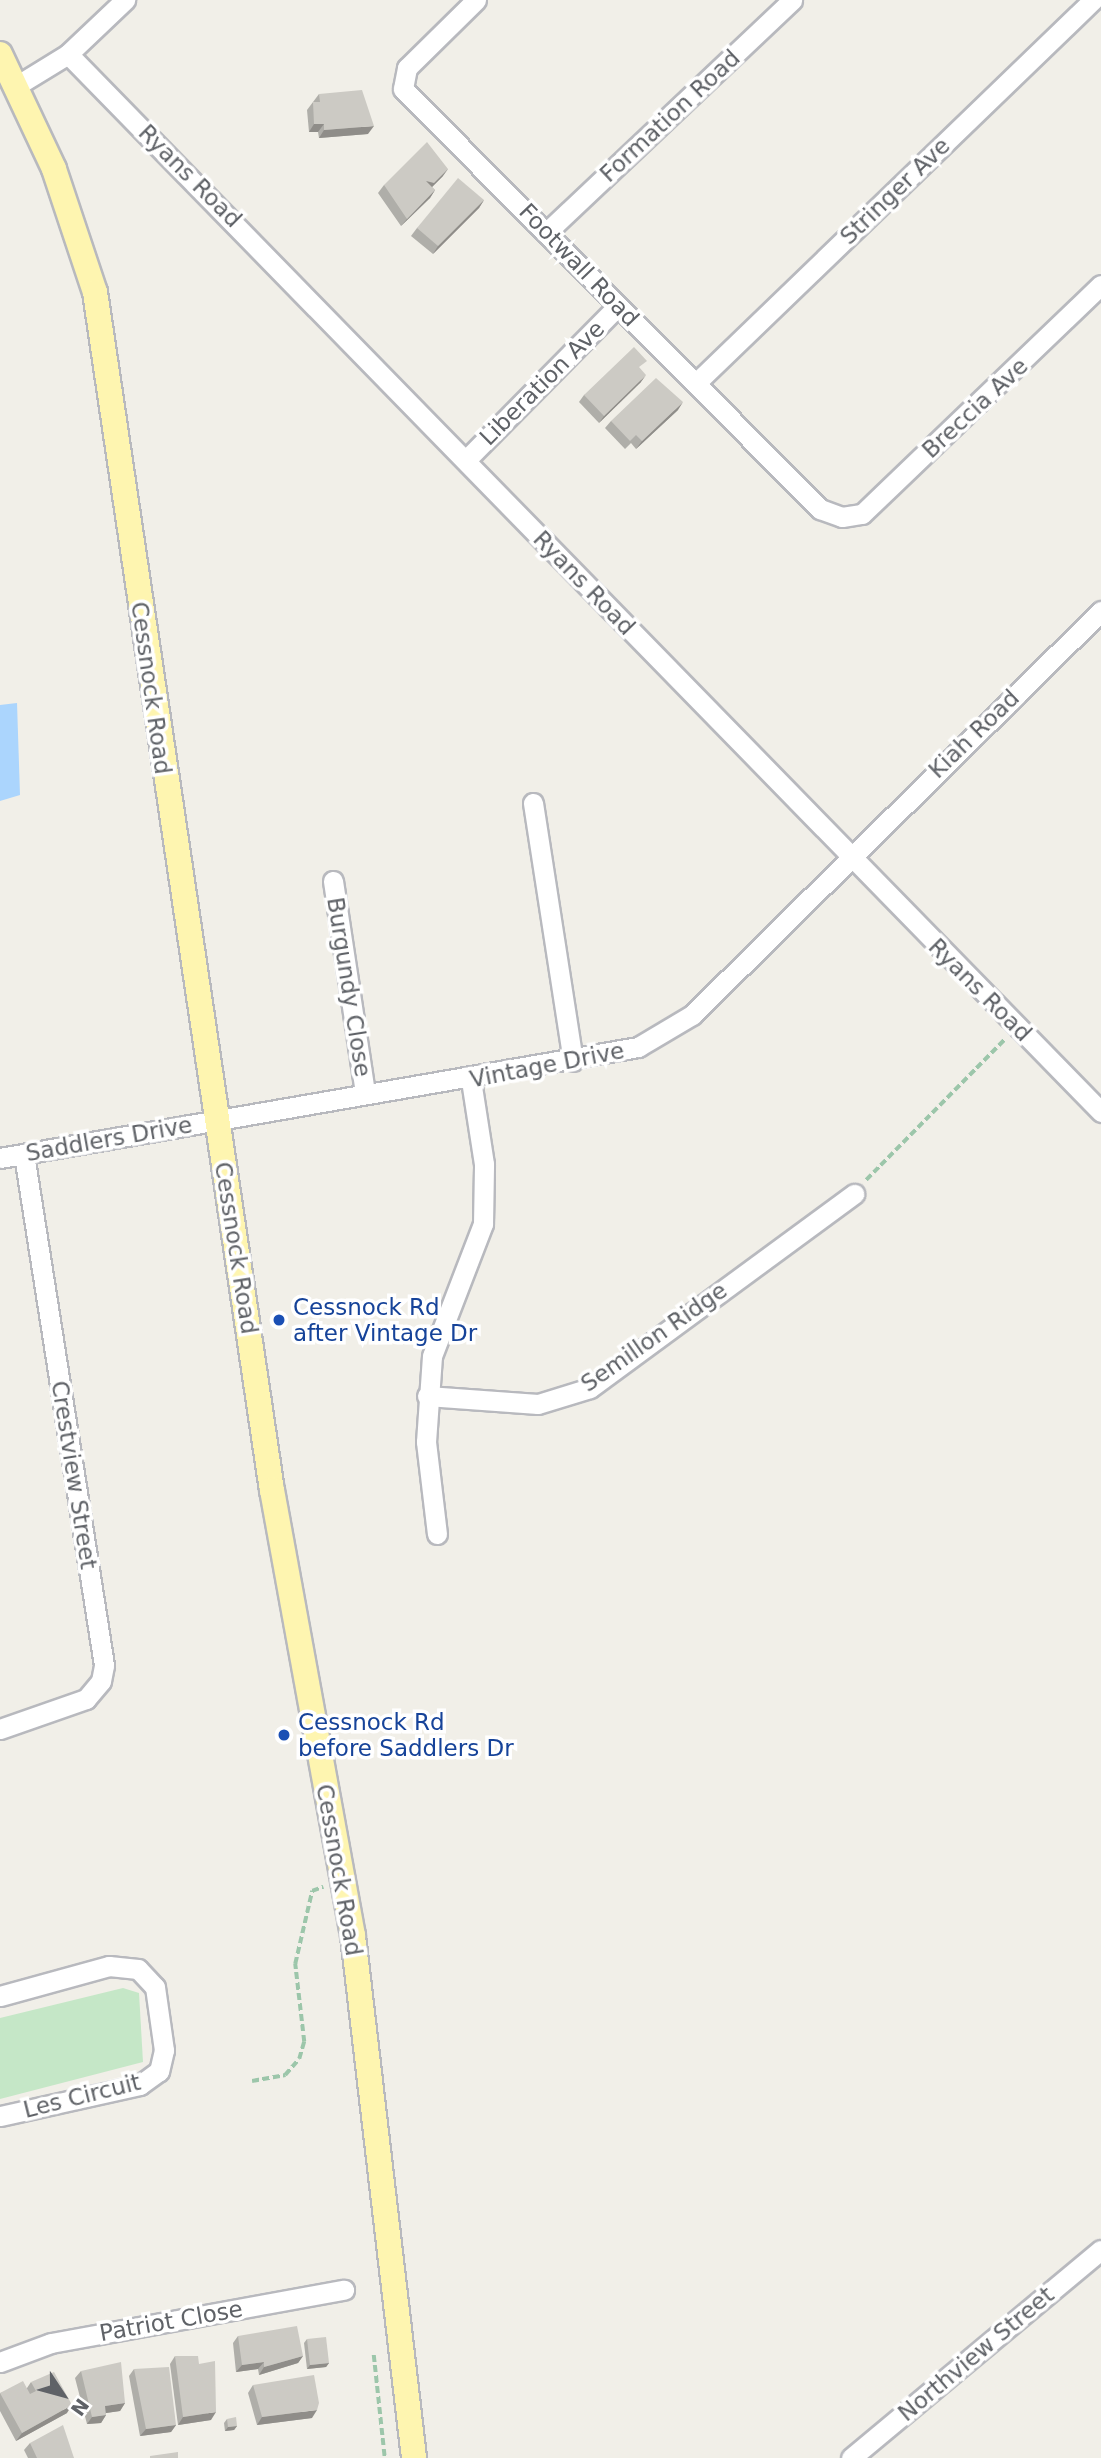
<!DOCTYPE html>
<html>
<head>
<meta charset="utf-8">
<style>
	body { margin:0 }
	#map { position:relative; width:1101px; height:2458px; overflow:hidden; background:#f1efe8; font-family:"DejaVu Sans",sans-serif }
	div>[style] { position:absolute }
	.green>* { inset:0; background:#c5e7c7 }
	.water>* { inset:0; background:#abd5fd }
	.path>* { height:3.5px; margin-top:-1.75px; transform-origin:0; background:repeating-linear-gradient(90deg,#9cc6aa 0 7px,transparent 0 10.5px) }
	.roads { filter:drop-shadow(2px 0 #b8b9be) drop-shadow(-2px 0 #b8b9be) drop-shadow(0 2px #b8b9be) drop-shadow(0 -2px #b8b9be) }
	.minor>* { height:19px; margin:-9.5px; padding:0 9.5px; transform-origin:9.5px; border-radius:9.5px; background:#fff }
	.major>* { height:24px; margin:-12px; padding:0 12px; transform-origin:12px; border-radius:12px; background:#fef5b0 }
	.wall>* { inset:0; background:#afaea9 }
	.shaded-wall>* { inset:0; background:#8f8d89 }
	.building>* { inset:0; background:#cccac4 }
	.dots>* { width:19px; height:19px; translate:-50% -50%; box-sizing:border-box; border:4px solid #fff; border-radius:50% }
	span { translate:-50% -50%; white-space:nowrap; text-align:center; line-height:1.15; -webkit-text-stroke:7px #fff; paint-order:stroke }
	.street-label { font-size:23px; color:#5f6267 }
	.transit-label { font-size:23px; color:#164399 }
	.left { translate:0 -50%; text-align:left }
	.north { position:absolute; left:28px; top:2360px; width:70px; height:70px; -webkit-text-stroke:5px #fff; paint-order:stroke; rotate:126deg; font-size:19px; font-weight:700; line-height:28px; text-align:center; color:#5f6267 }
	.north::after { content:''; display:block; margin:auto; width:24px; height:32px; background:#5f6267; clip-path:polygon(50% 0,100% 100%,50% 72%,0 100%) }
</style>
</head>
<body>
<div id="map">
	<div class="green">
		<i style="clip-path:polygon(123px 1988px,139px 1993px,143px 2062px,0 2099px,0 2018px)"></i>
	</div>
	<div class="water">
		<i style="clip-path:polygon(17px 703px,20px 795px,0 801px,0 705px)"></i>
	</div>
	<div class="path">
		<i style="left:866px;top:1180px;width:199px;rotate:-45.4deg"></i>
		<i style="left:252px;top:2081px;width:34px;rotate:-10deg"></i>
		<i style="left:285px;top:2075px;width:21px;rotate:-49deg"></i>
		<i style="left:299px;top:2059px;width:18px;rotate:-74deg"></i>
		<i style="left:304px;top:2042px;width:79px;rotate:-96.6deg"></i>
		<i style="left:295px;top:1964px;width:75px;rotate:-76.9deg"></i>
		<i style="left:312px;top:1891px;width:12px;rotate:-20deg"></i>
		<i style="left:374px;top:2355px;width:104px;rotate:83.9deg"></i>
	</div>
	<div class="roads">
		<div class="minor">
			<i style="left:476px;top:0;width:97px;rotate:135.4deg"></i>
			<i style="left:407px;top:68px;width:21px;rotate:101deg"></i>
			<i style="left:403px;top:89px;width:592px;rotate:45.21deg"></i>
			<i style="left:820px;top:509px;width:23px;rotate:20deg"></i>
			<i style="left:842px;top:517px;width:20px;rotate:-9deg"></i>
			<i style="left:862px;top:514px;width:331px;rotate:-43.8deg"></i>
			<i style="left:68px;top:54px;width:1479px;rotate:45.68deg"></i>
			<i style="left:16px;top:86px;width:61px;rotate:-31.6deg"></i>
			<i style="left:68px;top:54px;width:79px;rotate:-43.5deg"></i>
			<i style="left:548px;top:231px;width:336px;rotate:-43.4deg"></i>
			<i style="left:696px;top:383px;width:552px;rotate:-43.97deg"></i>
			<i style="left:466px;top:460px;width:216px;rotate:-45.4deg"></i>
			<i style="left:533px;top:803px;width:261px;rotate:81.2deg"></i>
			<i style="left:333px;top:881px;width:214px;rotate:81.4deg"></i>
			<i style="left:0;top:1158px;width:648px;rotate:-9.87deg"></i>
			<i style="left:638px;top:1047px;width:63px;rotate:-30.7deg"></i>
			<i style="left:692px;top:1015px;width:575px;rotate:-44.65deg"></i>
			<i style="left:427px;top:1396px;width:111px;rotate:4.1deg"></i>
			<i style="left:538px;top:1404px;width:54px;rotate:-17.1deg"></i>
			<i style="left:590px;top:1388px;width:328px;rotate:-36.3deg"></i>
			<i style="left:437px;top:1534px;width:93px;rotate:-96.8deg"></i>
			<i style="left:426px;top:1442px;width:86px;rotate:-86deg"></i>
			<i style="left:432px;top:1356px;width:142px;rotate:-68.9deg"></i>
			<i style="left:483px;top:1224px;width:60px;rotate:-89deg"></i>
			<i style="left:484px;top:1164px;width:85px;rotate:-98.8deg"></i>
			<i style="left:0;top:1729px;width:91px;rotate:-19.2deg"></i>
			<i style="left:86px;top:1699px;width:23px;rotate:-50deg"></i>
			<i style="left:101px;top:1681px;width:16px;rotate:-79deg"></i>
			<i style="left:104px;top:1665px;width:516px;rotate:-98.91deg"></i>
			<i style="left:0;top:1996px;width:113px;rotate:-15.4deg"></i>
			<i style="left:109px;top:1966px;width:29px;rotate:6deg"></i>
			<i style="left:138px;top:1969px;width:25px;rotate:47deg"></i>
			<i style="left:155px;top:1987px;width:64px;rotate:81.9deg"></i>
			<i style="left:164px;top:2050px;width:22px;rotate:103deg"></i>
			<i style="left:159px;top:2071px;width:24px;rotate:144deg"></i>
			<i style="left:140px;top:2085px;width:143px;rotate:167.5deg"></i>
			<i style="left:0;top:2362px;width:54px;rotate:-20.4deg"></i>
			<i style="left:51px;top:2343px;width:298px;rotate:-10.3deg"></i>
			<i style="left:851px;top:2458px;width:325px;rotate:-39.8deg"></i>
		</div>
		<div class="major">
			<i style="left:0;top:54px;width:127px;rotate:64.8deg"></i>
			<i style="left:54px;top:169px;width:130px;rotate:71.6deg"></i>
			<i style="left:95px;top:292px;width:1211px;rotate:81.6deg"></i>
			<i style="left:272px;top:1490px;width:453px;rotate:79.7deg"></i>
			<i style="left:353px;top:1936px;width:526px;rotate:83.33deg"></i>
		</div>
	</div>
	<div class="wall">
		<i style="clip-path:polygon(319px 94px,368px 134px,319px 138px,318px 132px,309px 132px,307px 110px)"></i>
		<i style="clip-path:polygon(443px 176px,432px 187px,435px 190px,430px 198px,401px 226px,378px 193px,384px 185px)"></i>
		<i style="clip-path:polygon(484px 200px,479px 208px,433px 254px,411px 236px,417px 228px)"></i>
		<i style="clip-path:polygon(641px 369px,641px 382px,599px 423px,579px 402px,584px 395px)"></i>
		<i style="clip-path:polygon(678px 410px,636px 449px,631px 443px,625px 449px,605px 428px,611px 421px)"></i>
		<i style="clip-path:polygon(238px 2336px,303px 2356px,298px 2363px,259px 2375px,258px 2369px,236px 2372px,233px 2343px)"></i>
		<i style="clip-path:polygon(307px 2339px,329px 2363px,326px 2367px,307px 2369px,304px 2343px)"></i>
		<i style="clip-path:polygon(175px 2356px,211px 2420px,178px 2425px,170px 2364px)"></i>
		<i style="clip-path:polygon(134px 2369px,176px 2425px,171px 2432px,140px 2436px,129px 2376px)"></i>
		<i style="clip-path:polygon(81px 2371px,125px 2403px,120px 2411px,106px 2413px,106px 2415px,101px 2423px,87px 2424px,75px 2378px)"></i>
		<i style="clip-path:polygon(31px 2382px,67px 2413px,16px 2441px,0 2411px,0 2393px,27px 2388px)"></i>
		<i style="clip-path:polygon(253px 2385px,312px 2418px,257px 2425px,248px 2393px)"></i>
		<i style="clip-path:polygon(227px 2419px,237px 2426px,234px 2430px,225px 2431px,224px 2423px)"></i>
		<i style="clip-path:polygon(30px 2443px,74px 2458px,28px 2458px,24px 2450px)"></i>
	</div>
	<div class="shaded-wall">
		<i style="clip-path:polygon(314px 124px,324px 124px,318px 132px,309px 132px)"></i>
		<i style="clip-path:polygon(374px 126px,368px 134px,319px 138px,324px 130px)"></i>
		<i style="clip-path:polygon(448px 169px,443px 176px,428px 191px,426px 181px)"></i>
		<i style="clip-path:polygon(435px 190px,430px 198px,401px 226px,407px 219px)"></i>
		<i style="clip-path:polygon(484px 200px,479px 208px,433px 254px,438px 246px)"></i>
		<i style="clip-path:polygon(646px 375px,641px 382px,599px 423px,604px 416px)"></i>
		<i style="clip-path:polygon(683px 402px,678px 410px,636px 449px,642px 441px)"></i>
		<i style="clip-path:polygon(303px 2356px,298px 2363px,259px 2375px,264px 2367px)"></i>
		<i style="clip-path:polygon(264px 2362px,258px 2369px,236px 2372px,242px 2365px)"></i>
		<i style="clip-path:polygon(329px 2363px,326px 2367px,307px 2369px,310px 2365px)"></i>
		<i style="clip-path:polygon(125px 2403px,120px 2411px,99px 2414px,105px 2406px)"></i>
		<i style="clip-path:polygon(72px 2405px,67px 2413px,16px 2441px,22px 2433px)"></i>
		<i style="clip-path:polygon(317px 2410px,312px 2418px,257px 2425px,262px 2417px)"></i>
		<i style="clip-path:polygon(216px 2412px,211px 2420px,178px 2425px,183px 2417px)"></i>
		<i style="clip-path:polygon(106px 2415px,101px 2423px,87px 2424px,92px 2417px)"></i>
		<i style="clip-path:polygon(176px 2425px,171px 2432px,140px 2436px,146px 2429px)"></i>
		<i style="clip-path:polygon(237px 2426px,234px 2430px,225px 2431px,228px 2427px)"></i>
	</div>
	<div class="building">
		<i style="clip-path:polygon(362px 90px,374px 126px,324px 130px,324px 124px,314px 124px,313px 102px,320px 102px,319px 94px)"></i>
		<i style="clip-path:polygon(427px 142px,448px 169px,434px 183px,426px 181px,435px 190px,407px 219px,384px 185px)"></i>
		<i style="clip-path:polygon(458px 178px,484px 200px,438px 246px,417px 228px)"></i>
		<i style="clip-path:polygon(634px 347px,647px 361px,639px 367px,646px 375px,604px 416px,584px 395px)"></i>
		<i style="clip-path:polygon(656px 378px,683px 402px,642px 441px,636px 435px,630px 441px,611px 421px)"></i>
		<i style="clip-path:polygon(297px 2326px,303px 2356px,264px 2367px,264px 2362px,242px 2365px,238px 2336px)"></i>
		<i style="clip-path:polygon(326px 2337px,329px 2363px,310px 2365px,307px 2339px)"></i>
		<i style="clip-path:polygon(175px 2356px,198px 2356px,199px 2364px,215px 2361px,216px 2412px,183px 2417px)"></i>
		<i style="clip-path:polygon(121px 2362px,125px 2403px,105px 2406px,106px 2415px,92px 2417px,81px 2371px)"></i>
		<i style="clip-path:polygon(169px 2367px,176px 2425px,146px 2429px,134px 2369px)"></i>
		<i style="clip-path:polygon(54px 2372px,72px 2405px,22px 2433px,0 2393px,23px 2381px,30px 2394px,36px 2391px,31px 2382px)"></i>
		<i style="clip-path:polygon(314px 2375px,319px 2403px,317px 2410px,262px 2417px,253px 2385px)"></i>
		<i style="clip-path:polygon(236px 2417px,237px 2426px,228px 2427px,227px 2419px)"></i>
		<i style="clip-path:polygon(63px 2425px,74px 2458px,37px 2458px,30px 2443px)"></i>
		<i style="clip-path:polygon(178px 2452px,178px 2458px,150px 2458px,150px 2456px)"></i>
	</div>
	<div class="dots">
		<i style="left:279px;top:1320px;background:#1a4fb4"></i>
		<i style="left:284px;top:1735px;background:#1a4fb4"></i>
	</div>
	<div class="street-label">
		<span style="left:670px;top:116px;rotate:-43deg">Formation Road</span>
		<span style="left:190px;top:176px;rotate:45deg">Ryans Road</span>
		<span style="left:895px;top:191px;rotate:-44deg">Stringer Ave</span>
		<span style="left:579px;top:265px;rotate:46deg">Footwall Road</span>
		<span style="left:542px;top:383px;rotate:-45deg">Liberation Ave</span>
		<span style="left:975px;top:408px;rotate:-43deg">Breccia Ave</span>
		<span style="left:584px;top:583px;rotate:46deg">Ryans Road</span>
		<span style="left:151px;top:688px;rotate:82deg">Cessnock Road</span>
		<span style="left:974px;top:734px;rotate:-44deg">Kiah Road</span>
		<span style="left:349px;top:987px;rotate:81deg">Burgundy Close</span>
		<span style="left:980px;top:990px;rotate:45deg">Ryans Road</span>
		<span style="left:547px;top:1065px;rotate:-11deg">Vintage Drive</span>
		<span style="left:109px;top:1139px;rotate:-10deg">Saddlers Drive</span>
		<span style="left:236px;top:1248px;rotate:81deg">Cessnock Road</span>
		<span style="left:654px;top:1337px;rotate:-35deg">Semillon Ridge</span>
		<span style="left:74px;top:1475px;rotate:81deg">Crestview Street</span>
		<span style="left:339px;top:1870px;rotate:80deg">Cessnock Road</span>
		<span style="left:82px;top:2096px;rotate:-14deg">Les Circuit</span>
		<span style="left:171px;top:2321px;rotate:-10deg">Patriot Close</span>
		<span style="left:976px;top:2354px;rotate:-40deg">Northview Street</span>
	</div>
	<div class="transit-label">
		<span class="left" style="left:293px;top:1320px">Cessnock Rd<br>after Vintage Dr</span>
		<span class="left" style="left:298px;top:1735px">Cessnock Rd<br>before Saddlers Dr</span>
	</div>
	<div class="north">N</div>
</div>
</body>
</html>
